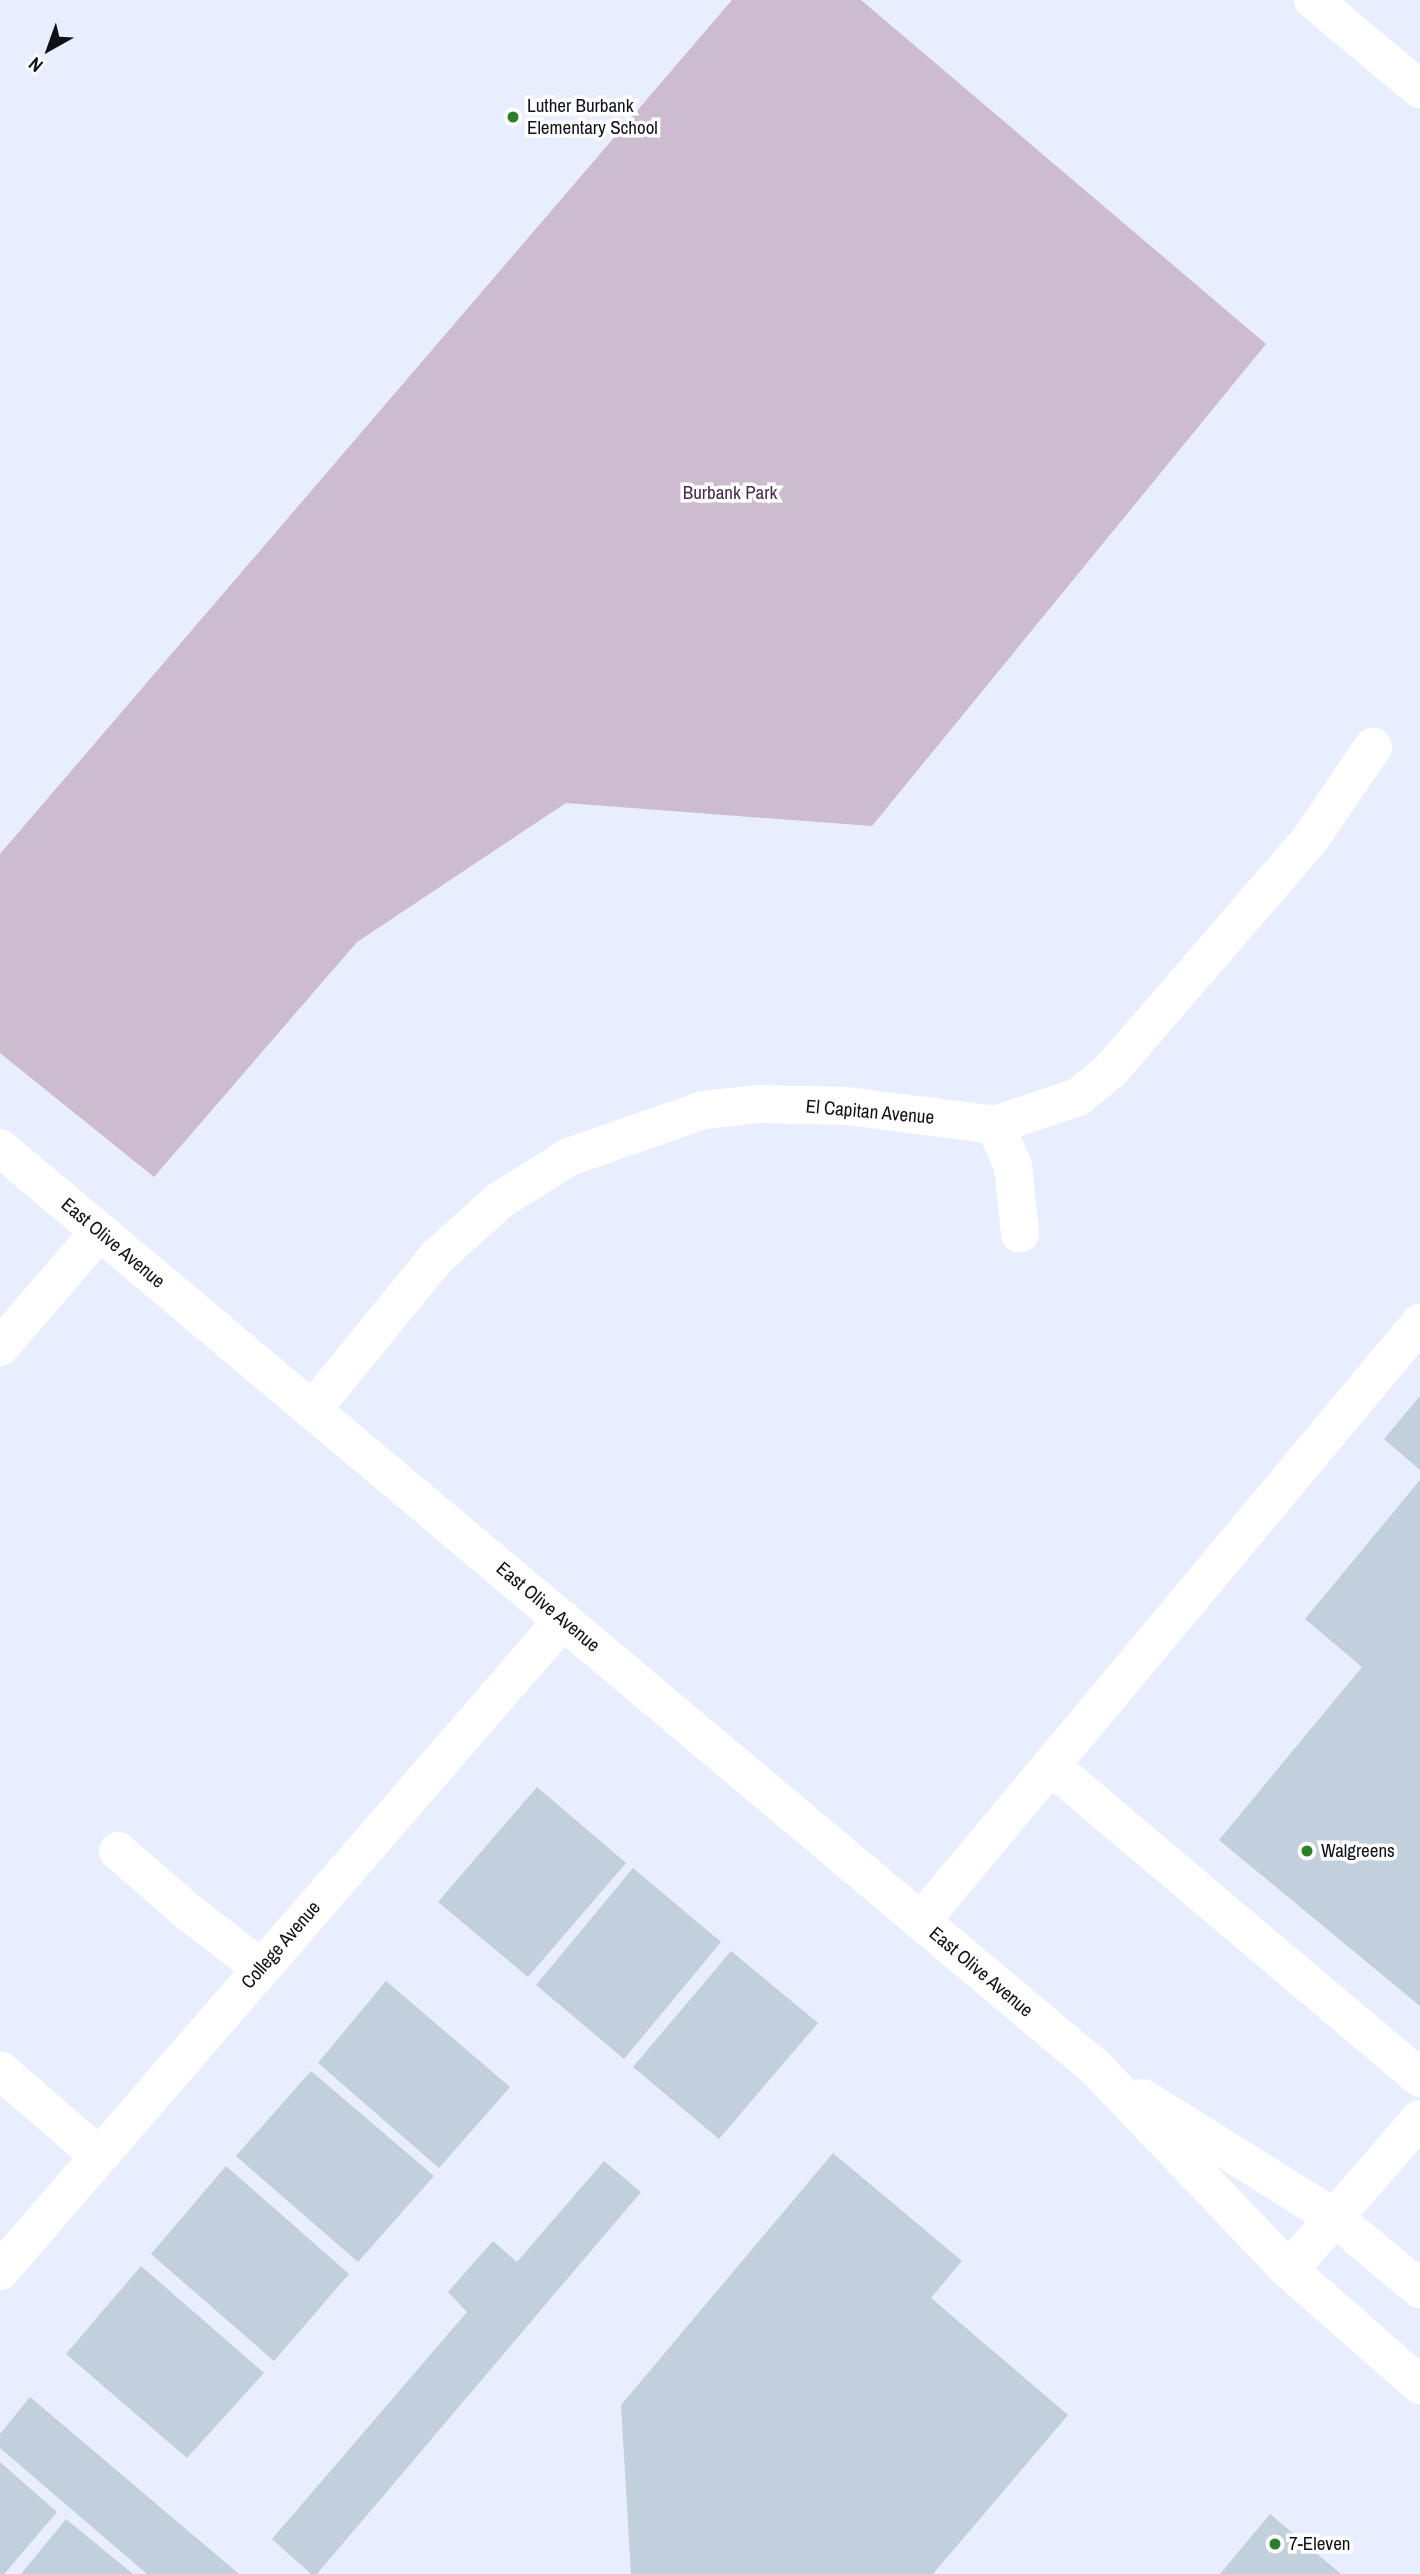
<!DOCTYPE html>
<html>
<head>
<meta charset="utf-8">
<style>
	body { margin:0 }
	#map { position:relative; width:1420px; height:2574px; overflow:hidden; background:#e8eefe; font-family:"Archivo Narrow",sans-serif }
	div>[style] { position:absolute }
	.green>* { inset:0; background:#cdbbcf }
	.building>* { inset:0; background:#c2cfdc }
	.minor>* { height:38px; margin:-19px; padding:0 19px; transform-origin:19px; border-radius:19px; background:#fff }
	.major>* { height:38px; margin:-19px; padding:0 19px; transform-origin:19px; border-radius:19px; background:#fff }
	.dots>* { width:19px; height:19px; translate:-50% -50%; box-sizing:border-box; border:4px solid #fff; border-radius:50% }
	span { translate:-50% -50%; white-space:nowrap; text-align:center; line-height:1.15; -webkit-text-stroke:7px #fff; paint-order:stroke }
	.poi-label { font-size:19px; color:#0f1116 }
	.left { translate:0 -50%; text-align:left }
	.park-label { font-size:19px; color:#492a4d }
	.street-label { font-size:19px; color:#0f1116 }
	.north { position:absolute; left:14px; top:14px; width:70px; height:70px; -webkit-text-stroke:5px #fff; paint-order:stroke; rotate:220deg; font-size:19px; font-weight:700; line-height:28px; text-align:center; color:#0f1116 }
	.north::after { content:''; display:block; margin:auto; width:24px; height:32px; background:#0f1116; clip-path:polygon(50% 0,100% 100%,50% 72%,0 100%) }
</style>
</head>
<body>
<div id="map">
	<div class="green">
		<i style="clip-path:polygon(732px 0,861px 0,1266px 344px,872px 826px,566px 803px,357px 942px,154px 1177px,0 1053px,0 854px)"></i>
	</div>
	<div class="building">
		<i style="clip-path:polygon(1420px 1396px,1420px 1470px,1384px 1439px)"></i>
		<i style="clip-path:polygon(1420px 1480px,1420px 2006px,1219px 1840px,1362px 1667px,1305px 1619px)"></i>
		<i style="clip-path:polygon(537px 1787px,626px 1863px,528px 1977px,438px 1902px)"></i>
		<i style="clip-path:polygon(633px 1868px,721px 1942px,624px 2059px,536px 1985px)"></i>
		<i style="clip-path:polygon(731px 1951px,818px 2023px,719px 2139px,633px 2067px)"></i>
		<i style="clip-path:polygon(386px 1981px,510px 2087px,439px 2168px,318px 2063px)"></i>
		<i style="clip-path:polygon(311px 2071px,434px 2176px,358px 2262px,236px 2156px)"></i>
		<i style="clip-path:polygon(833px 2153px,962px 2261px,931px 2298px,1068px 2415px,933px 2574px,631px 2574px,621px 2405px)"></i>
		<i style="clip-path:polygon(604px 2161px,641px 2192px,317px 2574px,311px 2574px,272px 2539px,467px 2312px,448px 2292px,493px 2241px,517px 2262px)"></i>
		<i style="clip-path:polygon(226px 2166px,349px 2274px,274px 2361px,151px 2254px)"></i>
		<i style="clip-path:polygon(141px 2266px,264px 2373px,187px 2458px,66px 2354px)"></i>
		<i style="clip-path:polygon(30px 2397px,239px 2574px,147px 2574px,0 2448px,0 2434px)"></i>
		<i style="clip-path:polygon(0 2462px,57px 2512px,4px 2574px,0 2574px)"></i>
		<i style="clip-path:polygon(1270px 2514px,1341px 2574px,1220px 2574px)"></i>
		<i style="clip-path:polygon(66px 2519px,133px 2574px,21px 2574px)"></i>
	</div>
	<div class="minor">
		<i style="left:1313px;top:0;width:139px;rotate:39.8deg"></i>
		<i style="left:995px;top:1125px;width:45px;rotate:66.3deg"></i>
		<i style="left:1013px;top:1166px;width:68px;rotate:84.1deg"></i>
		<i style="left:0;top:1347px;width:153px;rotate:-49.2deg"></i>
		<i style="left:312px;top:1410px;width:198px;rotate:-50.8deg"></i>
		<i style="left:437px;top:1257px;width:84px;rotate:-42.1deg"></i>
		<i style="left:499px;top:1201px;width:83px;rotate:-32.2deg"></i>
		<i style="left:569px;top:1157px;width:142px;rotate:-19.3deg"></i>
		<i style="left:703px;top:1110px;width:56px;rotate:-6.1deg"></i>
		<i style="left:759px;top:1104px;width:88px;rotate:1.3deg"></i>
		<i style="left:847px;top:1106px;width:149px;rotate:7.3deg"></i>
		<i style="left:995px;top:1125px;width:88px;rotate:-18.6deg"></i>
		<i style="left:1078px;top:1097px;width:43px;rotate:-39.3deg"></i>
		<i style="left:1111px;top:1070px;width:303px;rotate:-49.2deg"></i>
		<i style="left:1309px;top:841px;width:114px;rotate:-55.8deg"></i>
		<i style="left:1051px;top:1766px;width:483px;rotate:40.2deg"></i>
		<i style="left:118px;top:1851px;width:91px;rotate:41deg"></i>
		<i style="left:187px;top:1911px;width:93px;rotate:37.6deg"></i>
		<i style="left:921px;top:1921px;width:779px;rotate:-50.16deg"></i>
		<i style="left:0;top:2070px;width:131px;rotate:41deg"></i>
		<i style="left:1289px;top:2270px;width:200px;rotate:-49.1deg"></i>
		<i style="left:0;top:2271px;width:861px;rotate:-49.15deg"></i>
	</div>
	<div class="major">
		<i style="left:0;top:1148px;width:1430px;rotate:40.01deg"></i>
		<i style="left:1095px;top:2067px;width:281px;rotate:46.3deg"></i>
		<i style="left:1289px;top:2270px;width:174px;rotate:41.3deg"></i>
		<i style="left:1143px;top:2098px;width:226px;rotate:32deg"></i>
		<i style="left:1335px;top:2218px;width:111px;rotate:39.9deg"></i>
	</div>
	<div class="dots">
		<i style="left:513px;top:117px;background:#2c7f2a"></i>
		<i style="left:1307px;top:1851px;background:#2c7f2a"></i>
		<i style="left:1275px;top:2544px;background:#2c7f2a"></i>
	</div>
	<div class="poi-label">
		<span class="left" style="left:527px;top:117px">Luther Burbank<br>Elementary School</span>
		<span class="left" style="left:1321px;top:1851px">Walgreens</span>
		<span class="left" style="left:1289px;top:2544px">7-Eleven</span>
	</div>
	<div class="park-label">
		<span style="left:730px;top:493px">Burbank Park</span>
	</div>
	<div class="street-label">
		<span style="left:870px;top:1112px;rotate:5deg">El Capitan Avenue</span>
		<span style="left:113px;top:1243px;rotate:40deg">East Olive Avenue</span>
		<span style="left:548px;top:1607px;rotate:40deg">East Olive Avenue</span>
		<span style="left:281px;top:1945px;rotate:-49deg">College Avenue</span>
		<span style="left:981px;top:1972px;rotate:40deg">East Olive Avenue</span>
	</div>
	<div class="north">N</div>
</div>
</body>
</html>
